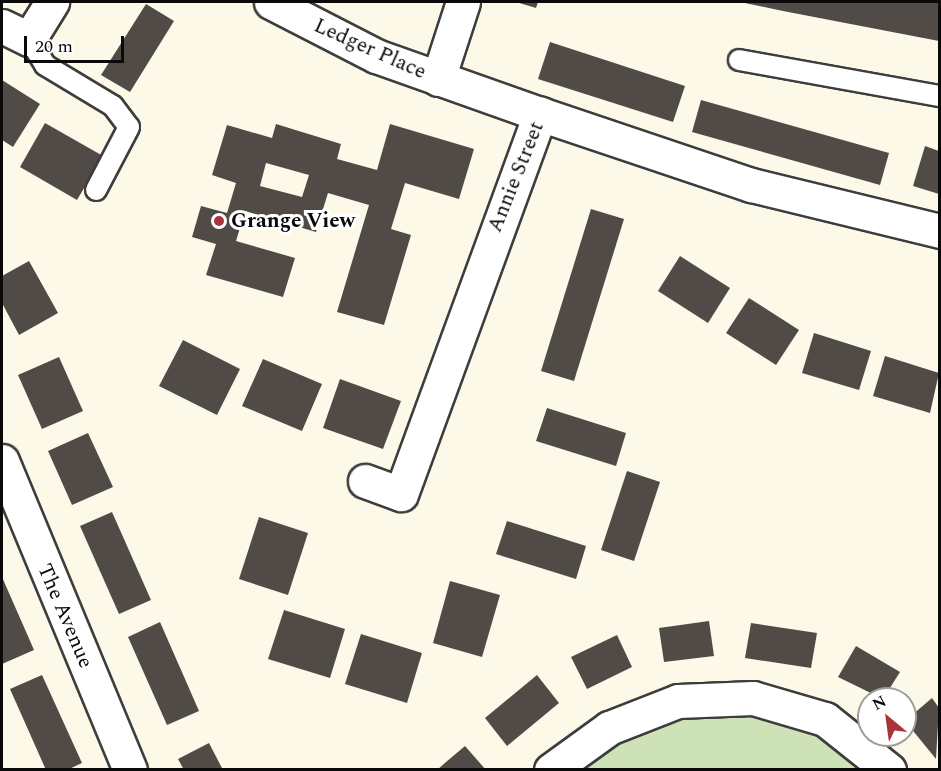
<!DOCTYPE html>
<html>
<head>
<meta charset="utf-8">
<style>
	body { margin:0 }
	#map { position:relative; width:941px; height:771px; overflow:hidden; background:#fcf9e9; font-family:Spectral,serif }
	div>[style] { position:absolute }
	.green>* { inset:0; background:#cee2b7 }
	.building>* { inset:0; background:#514b48 }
	.roads { filter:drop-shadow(2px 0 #3d3d3d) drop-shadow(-2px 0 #3d3d3d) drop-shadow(0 2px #3d3d3d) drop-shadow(0 -2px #3d3d3d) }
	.service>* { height:20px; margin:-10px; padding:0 10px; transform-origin:10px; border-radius:10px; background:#fff }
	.minor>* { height:33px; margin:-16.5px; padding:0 16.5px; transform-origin:16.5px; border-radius:16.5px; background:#fff }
	.dots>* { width:16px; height:16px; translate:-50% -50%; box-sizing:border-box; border:3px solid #fff; border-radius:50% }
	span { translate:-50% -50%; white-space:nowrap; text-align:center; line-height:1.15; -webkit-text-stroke:6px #fff; paint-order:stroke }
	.street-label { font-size:21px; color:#0a0a0a }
	.poi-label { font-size:21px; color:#0a0a0a; font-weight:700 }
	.left { translate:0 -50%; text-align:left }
	.frame { position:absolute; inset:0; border:3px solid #0a0a0a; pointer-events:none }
	.north { position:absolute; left:857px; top:687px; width:60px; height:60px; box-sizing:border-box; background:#fff; border:2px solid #9d9d9d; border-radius:50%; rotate:331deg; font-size:16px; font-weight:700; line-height:24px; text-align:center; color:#0a0a0a }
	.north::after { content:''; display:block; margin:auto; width:21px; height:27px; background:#a93339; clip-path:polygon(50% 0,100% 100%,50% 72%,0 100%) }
	.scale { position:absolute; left:24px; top:36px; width:100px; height:27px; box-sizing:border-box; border:3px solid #0a0a0a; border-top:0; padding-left:8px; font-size:18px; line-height:21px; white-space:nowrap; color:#0a0a0a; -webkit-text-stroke:4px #fff; paint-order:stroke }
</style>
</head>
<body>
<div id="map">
	<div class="green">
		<i style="clip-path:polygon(753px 698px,889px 770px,551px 770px,609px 728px)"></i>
	</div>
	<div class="building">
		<i style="clip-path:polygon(516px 2px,538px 2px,536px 8px)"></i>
		<i style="clip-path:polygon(740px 2px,939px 2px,939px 41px,783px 11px)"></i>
		<i style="clip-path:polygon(146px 4px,174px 21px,130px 92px,101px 75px)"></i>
		<i style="clip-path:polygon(550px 42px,685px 86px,673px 122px,538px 79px)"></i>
		<i style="clip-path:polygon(2px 80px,40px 104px,13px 147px,2px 140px)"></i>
		<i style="clip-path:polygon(701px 100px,889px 153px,880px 185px,692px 132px)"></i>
		<i style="clip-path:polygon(45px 123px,103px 156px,77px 200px,20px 167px)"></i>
		<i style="clip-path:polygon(evenodd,276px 124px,341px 144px,337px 159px,377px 170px,390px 124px,474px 149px,459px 199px,405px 183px,391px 229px,411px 235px,384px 325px,337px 312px,369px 205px,328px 193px,316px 232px,245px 211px,236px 241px,295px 258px,283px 297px,206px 275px,216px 244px,192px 237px,201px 206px,227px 213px,236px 183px,212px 175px,227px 125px,272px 138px,276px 124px,266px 163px,309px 175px,302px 197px,260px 186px,266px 163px)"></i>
		<i style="clip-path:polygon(925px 146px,939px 151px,939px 194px,913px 186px)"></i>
		<i style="clip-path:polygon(591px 209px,624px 219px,574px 381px,541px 371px)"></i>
		<i style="clip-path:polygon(680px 256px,730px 288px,708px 323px,658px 291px)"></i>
		<i style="clip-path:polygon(29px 261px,58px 313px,19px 335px,2px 303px,2px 276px)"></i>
		<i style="clip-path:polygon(749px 298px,799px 330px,776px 365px,726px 333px)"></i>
		<i style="clip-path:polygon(814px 333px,871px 351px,859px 390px,802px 373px)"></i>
		<i style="clip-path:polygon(183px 340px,240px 369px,217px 415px,159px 386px)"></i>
		<i style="clip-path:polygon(885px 356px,939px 373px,930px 413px,873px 396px)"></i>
		<i style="clip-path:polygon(59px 357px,83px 411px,42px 429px,18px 375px)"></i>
		<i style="clip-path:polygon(263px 359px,322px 384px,302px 431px,242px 406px)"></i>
		<i style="clip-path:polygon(340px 379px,401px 401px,383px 449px,323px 428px)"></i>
		<i style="clip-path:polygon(547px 408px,626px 433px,616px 466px,536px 441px)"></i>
		<i style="clip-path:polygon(88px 433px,113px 487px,72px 505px,48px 451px)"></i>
		<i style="clip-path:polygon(627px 471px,660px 482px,634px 561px,601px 550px)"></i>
		<i style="clip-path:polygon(112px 512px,151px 600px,119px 614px,80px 526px)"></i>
		<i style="clip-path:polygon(259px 517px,308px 533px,288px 595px,239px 579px)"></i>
		<i style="clip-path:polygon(507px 521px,586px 546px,576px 579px,496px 554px)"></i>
		<i style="clip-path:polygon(2px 577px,34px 650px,2px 664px)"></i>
		<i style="clip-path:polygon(450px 581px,500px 595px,482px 657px,433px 643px)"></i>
		<i style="clip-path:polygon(284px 610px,345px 629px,330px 678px,268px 659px)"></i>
		<i style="clip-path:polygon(709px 621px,714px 656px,664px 662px,659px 628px)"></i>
		<i style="clip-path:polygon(160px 622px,199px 711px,167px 725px,128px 637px)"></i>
		<i style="clip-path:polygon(751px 623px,817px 633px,811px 668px,745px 658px)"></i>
		<i style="clip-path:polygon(361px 634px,422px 653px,407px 703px,345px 684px)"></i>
		<i style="clip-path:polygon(617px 635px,632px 667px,587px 689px,571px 657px)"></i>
		<i style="clip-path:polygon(856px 646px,900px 672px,883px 699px,838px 677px)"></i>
		<i style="clip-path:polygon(42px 675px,82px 763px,67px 770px,46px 770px,10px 689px)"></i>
		<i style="clip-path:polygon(537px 675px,559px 703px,507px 746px,485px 718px)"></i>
		<i style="clip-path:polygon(932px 698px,939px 708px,936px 759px,905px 721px)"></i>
		<i style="clip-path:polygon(209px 743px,223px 770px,184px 770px,178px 759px)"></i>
		<i style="clip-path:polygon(465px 746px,486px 770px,437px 770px,446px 762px)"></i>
	</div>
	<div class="roads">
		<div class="service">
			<i style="left:29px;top:39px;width:31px;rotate:58deg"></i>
			<i style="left:45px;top:65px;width:79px;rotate:31.1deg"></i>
			<i style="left:113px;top:106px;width:26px;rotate:53deg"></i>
			<i style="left:129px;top:127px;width:71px;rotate:117.6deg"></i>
			<i style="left:739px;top:60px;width:204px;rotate:10.2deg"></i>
		</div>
		<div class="minor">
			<i style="left:271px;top:2px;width:118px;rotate:27.2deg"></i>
			<i style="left:376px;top:56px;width:174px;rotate:19.5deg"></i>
			<i style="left:2px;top:26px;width:30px;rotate:26deg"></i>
			<i style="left:29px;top:39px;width:44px;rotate:-58.1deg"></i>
			<i style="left:438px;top:79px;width:81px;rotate:-72deg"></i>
			<i style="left:2px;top:461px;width:334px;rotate:67.5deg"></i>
			<i style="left:365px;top:481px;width:38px;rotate:20deg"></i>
			<i style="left:401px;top:494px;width:405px;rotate:-69.9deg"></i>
			<i style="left:540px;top:114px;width:223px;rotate:18.6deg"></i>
			<i style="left:751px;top:185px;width:195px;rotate:13.7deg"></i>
			<i style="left:551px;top:770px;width:72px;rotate:-35.9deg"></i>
			<i style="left:609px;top:728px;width:74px;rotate:-21.4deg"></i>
			<i style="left:678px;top:701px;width:75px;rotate:-2.3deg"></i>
			<i style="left:753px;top:698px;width:75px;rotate:16.3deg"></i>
			<i style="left:825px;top:719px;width:82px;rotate:38.6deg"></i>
		</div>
	</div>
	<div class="dots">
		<i style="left:219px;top:221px;background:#a93339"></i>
	</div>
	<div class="street-label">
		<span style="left:370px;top:49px;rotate:24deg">Ledger Place</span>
		<span style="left:516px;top:177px;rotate:-68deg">Annie Street</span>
		<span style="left:65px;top:616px;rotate:67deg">The Avenue</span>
	</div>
	<div class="poi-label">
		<span class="left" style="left:231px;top:221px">Grange View</span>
	</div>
	<div class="frame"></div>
	<div class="north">N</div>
	<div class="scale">20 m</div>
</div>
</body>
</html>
